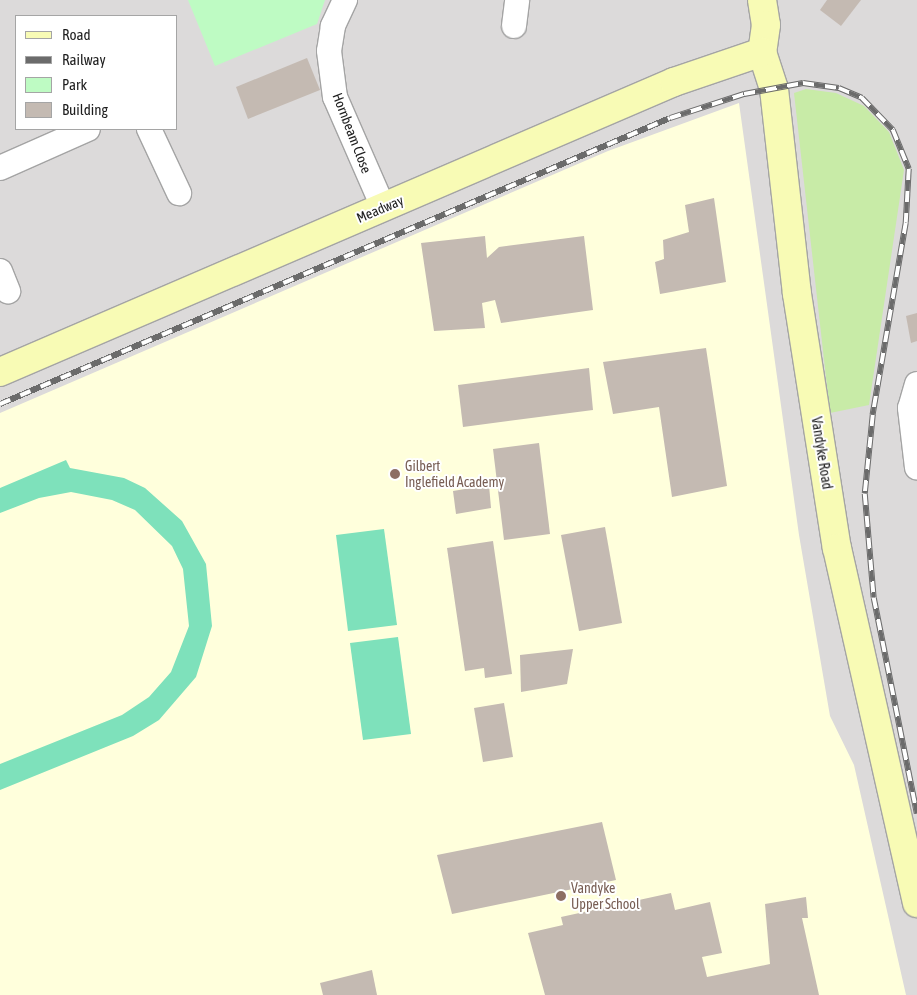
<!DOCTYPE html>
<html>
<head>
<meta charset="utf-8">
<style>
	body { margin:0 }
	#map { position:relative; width:917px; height:995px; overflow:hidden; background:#efebe3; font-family:"Asap Condensed",sans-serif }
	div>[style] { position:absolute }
	.residential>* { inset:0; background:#dcdada }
	.education>* { inset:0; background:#ffffdc }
	.grass>* { inset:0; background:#c8eba7 }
	.park>* { inset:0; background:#befbc3 }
	.pitch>* { inset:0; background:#7ee1bb }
	.building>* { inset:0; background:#c4bab2 }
	.roads { filter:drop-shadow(1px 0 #a4a4a4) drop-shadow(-1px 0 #a4a4a4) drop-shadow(0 1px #a4a4a4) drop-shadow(0 -1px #a4a4a4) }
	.street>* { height:24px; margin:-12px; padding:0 12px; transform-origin:12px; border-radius:12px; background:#fff }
	.secondary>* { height:28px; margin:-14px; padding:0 14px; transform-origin:14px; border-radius:14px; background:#f8fbb5 }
	.rail>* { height:5.5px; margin-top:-2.75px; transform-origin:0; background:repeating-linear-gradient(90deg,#fff 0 11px,#6b6b6b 0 22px); box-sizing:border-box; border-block:1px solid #6b6b6b }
	.dots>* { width:14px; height:14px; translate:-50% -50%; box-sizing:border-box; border:2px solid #fff; border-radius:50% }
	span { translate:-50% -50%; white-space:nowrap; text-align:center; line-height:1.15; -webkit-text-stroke:4px #fff; paint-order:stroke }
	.street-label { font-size:14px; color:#1d1d1d }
	.education-label { font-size:14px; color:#785e54 }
	.left { translate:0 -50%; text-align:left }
	.legend { position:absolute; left:15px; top:15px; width:162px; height:115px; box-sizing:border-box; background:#fff; border:1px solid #a5a5a5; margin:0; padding:6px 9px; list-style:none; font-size:15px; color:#1d1d1d }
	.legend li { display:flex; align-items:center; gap:10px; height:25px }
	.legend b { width:25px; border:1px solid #a5a5a5 }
</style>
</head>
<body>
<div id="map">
	<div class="residential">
		<i style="clip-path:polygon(evenodd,0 0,917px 0,917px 995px,0 995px,0 0,16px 16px,176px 16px,176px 129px,16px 129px,16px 16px)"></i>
	</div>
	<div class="education">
		<i style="clip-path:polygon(739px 103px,799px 535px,830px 716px,854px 765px,906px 995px,0 995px,0 413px,608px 151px)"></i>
	</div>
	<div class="grass">
		<i style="clip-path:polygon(806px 89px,836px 93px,864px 106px,889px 132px,904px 170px,869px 405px,830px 413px,794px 93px)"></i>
	</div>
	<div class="park">
		<i style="clip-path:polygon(188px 0,325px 0,317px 24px,215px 66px)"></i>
	</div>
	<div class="pitch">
		<i style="clip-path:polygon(66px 460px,70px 468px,124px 478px,145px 488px,182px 521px,206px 564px,212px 626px,196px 677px,159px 720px,133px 736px,0 790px,0 764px,122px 715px,149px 697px,171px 672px,189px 626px,183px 569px,172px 546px,135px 510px,112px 500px,71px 492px,39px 498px,0 513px,0 488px)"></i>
		<i style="clip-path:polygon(384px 529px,397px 625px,348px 631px,336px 535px)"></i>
		<i style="clip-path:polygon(398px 637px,411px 734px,363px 740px,350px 643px)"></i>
	</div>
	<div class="building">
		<i style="clip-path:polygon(827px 0,861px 0,841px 26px,820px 10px)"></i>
		<i style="clip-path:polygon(307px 58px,320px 90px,248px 119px,236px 87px)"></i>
		<i style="clip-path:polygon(714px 198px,726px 282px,660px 294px,655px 262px,664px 259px,663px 240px,689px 232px,685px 205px)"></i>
		<i style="clip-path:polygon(485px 236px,487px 258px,499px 247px,584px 236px,593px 310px,501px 323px,495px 300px,482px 303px,485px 328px,434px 331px,421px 243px)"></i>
		<i style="clip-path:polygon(917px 313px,917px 341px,911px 343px,906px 316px)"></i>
		<i style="clip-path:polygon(706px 348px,727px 486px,672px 497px,659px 407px,613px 414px,603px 362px)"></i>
		<i style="clip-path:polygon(589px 368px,593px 410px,463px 427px,458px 385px)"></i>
		<i style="clip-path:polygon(539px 443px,550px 534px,504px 540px,493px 449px)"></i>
		<i style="clip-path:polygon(489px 485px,491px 508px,456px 514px,453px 491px)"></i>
		<i style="clip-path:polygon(605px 527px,622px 623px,579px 631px,561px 535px)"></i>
		<i style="clip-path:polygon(493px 541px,512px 674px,485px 678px,484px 668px,465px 671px,447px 548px)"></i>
		<i style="clip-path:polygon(573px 649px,567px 684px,521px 692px,520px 655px)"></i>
		<i style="clip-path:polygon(504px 703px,513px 757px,483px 762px,474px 708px)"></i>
		<i style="clip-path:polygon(602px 822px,616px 880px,452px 914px,437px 855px)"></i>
		<i style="clip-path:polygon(671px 893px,675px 910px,710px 902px,722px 953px,702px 957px,707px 977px,770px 964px,765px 904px,806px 897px,808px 918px,802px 918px,819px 995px,545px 995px,528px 933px,563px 925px,561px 917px)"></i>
		<i style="clip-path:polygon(372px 970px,377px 995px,323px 995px,320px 983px)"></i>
	</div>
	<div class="roads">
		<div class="street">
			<i style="left:345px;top:0;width:29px;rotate:115deg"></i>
			<i style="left:333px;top:26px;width:25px;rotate:99deg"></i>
			<i style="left:329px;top:51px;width:46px;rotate:82.6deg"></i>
			<i style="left:335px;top:97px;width:120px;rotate:66.4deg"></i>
			<i style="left:514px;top:26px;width:26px;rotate:-83deg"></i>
			<i style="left:149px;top:129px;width:71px;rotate:64.9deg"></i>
			<i style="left:0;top:168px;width:96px;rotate:-23.9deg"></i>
			<i style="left:0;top:271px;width:22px;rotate:68deg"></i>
			<i style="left:917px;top:384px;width:25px;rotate:106deg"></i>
			<i style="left:910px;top:408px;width:60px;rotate:83.3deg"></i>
		</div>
		<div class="secondary">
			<i style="left:762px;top:0;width:25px;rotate:81deg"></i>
			<i style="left:766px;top:25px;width:27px;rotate:98deg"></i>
			<i style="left:762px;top:52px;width:39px;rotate:72deg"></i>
			<i style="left:774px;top:89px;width:206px;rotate:83.6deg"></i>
			<i style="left:797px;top:294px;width:257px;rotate:81.1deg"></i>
			<i style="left:837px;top:548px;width:364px;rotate:77.3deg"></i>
			<i style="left:0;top:372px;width:734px;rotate:-23.28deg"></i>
			<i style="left:674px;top:82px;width:93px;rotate:-18.8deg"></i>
		</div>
	</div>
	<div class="rail">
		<i style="left:0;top:404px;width:728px;rotate:-23.12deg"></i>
		<i style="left:670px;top:118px;width:78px;rotate:-18deg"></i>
		<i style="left:744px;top:94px;width:60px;rotate:-10.6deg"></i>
		<i style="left:803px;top:83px;width:36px;rotate:8deg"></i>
		<i style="left:839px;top:88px;width:25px;rotate:23deg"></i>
		<i style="left:862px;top:98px;width:45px;rotate:45.9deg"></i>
		<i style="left:893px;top:130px;width:42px;rotate:67.7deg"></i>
		<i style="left:909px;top:169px;width:54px;rotate:93.2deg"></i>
		<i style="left:906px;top:223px;width:195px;rotate:99.8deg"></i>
		<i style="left:873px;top:415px;width:79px;rotate:95.8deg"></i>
		<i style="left:865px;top:494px;width:104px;rotate:85.1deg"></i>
		<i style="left:874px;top:598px;width:220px;rotate:78.7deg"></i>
	</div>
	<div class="dots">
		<i style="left:395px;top:474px;background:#8d6e63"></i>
		<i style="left:561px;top:896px;background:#8d6e63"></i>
	</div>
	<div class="street-label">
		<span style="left:352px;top:133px;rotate:69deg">Hornbeam Close</span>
		<span style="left:380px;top:209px;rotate:-23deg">Meadway</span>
		<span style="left:822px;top:453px;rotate:81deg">Vandyke Road</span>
	</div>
	<div class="education-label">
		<span class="left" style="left:405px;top:474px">Gilbert<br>Inglefield Academy</span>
		<span class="left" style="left:571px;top:896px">Vandyke<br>Upper School</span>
	</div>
	<ul class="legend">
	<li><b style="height:6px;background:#f8fbb5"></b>Road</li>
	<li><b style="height:6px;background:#6b6b6b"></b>Railway</li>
	<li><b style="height:14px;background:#befbc3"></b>Park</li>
	<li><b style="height:14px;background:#c4bab2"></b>Building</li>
	</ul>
</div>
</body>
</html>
